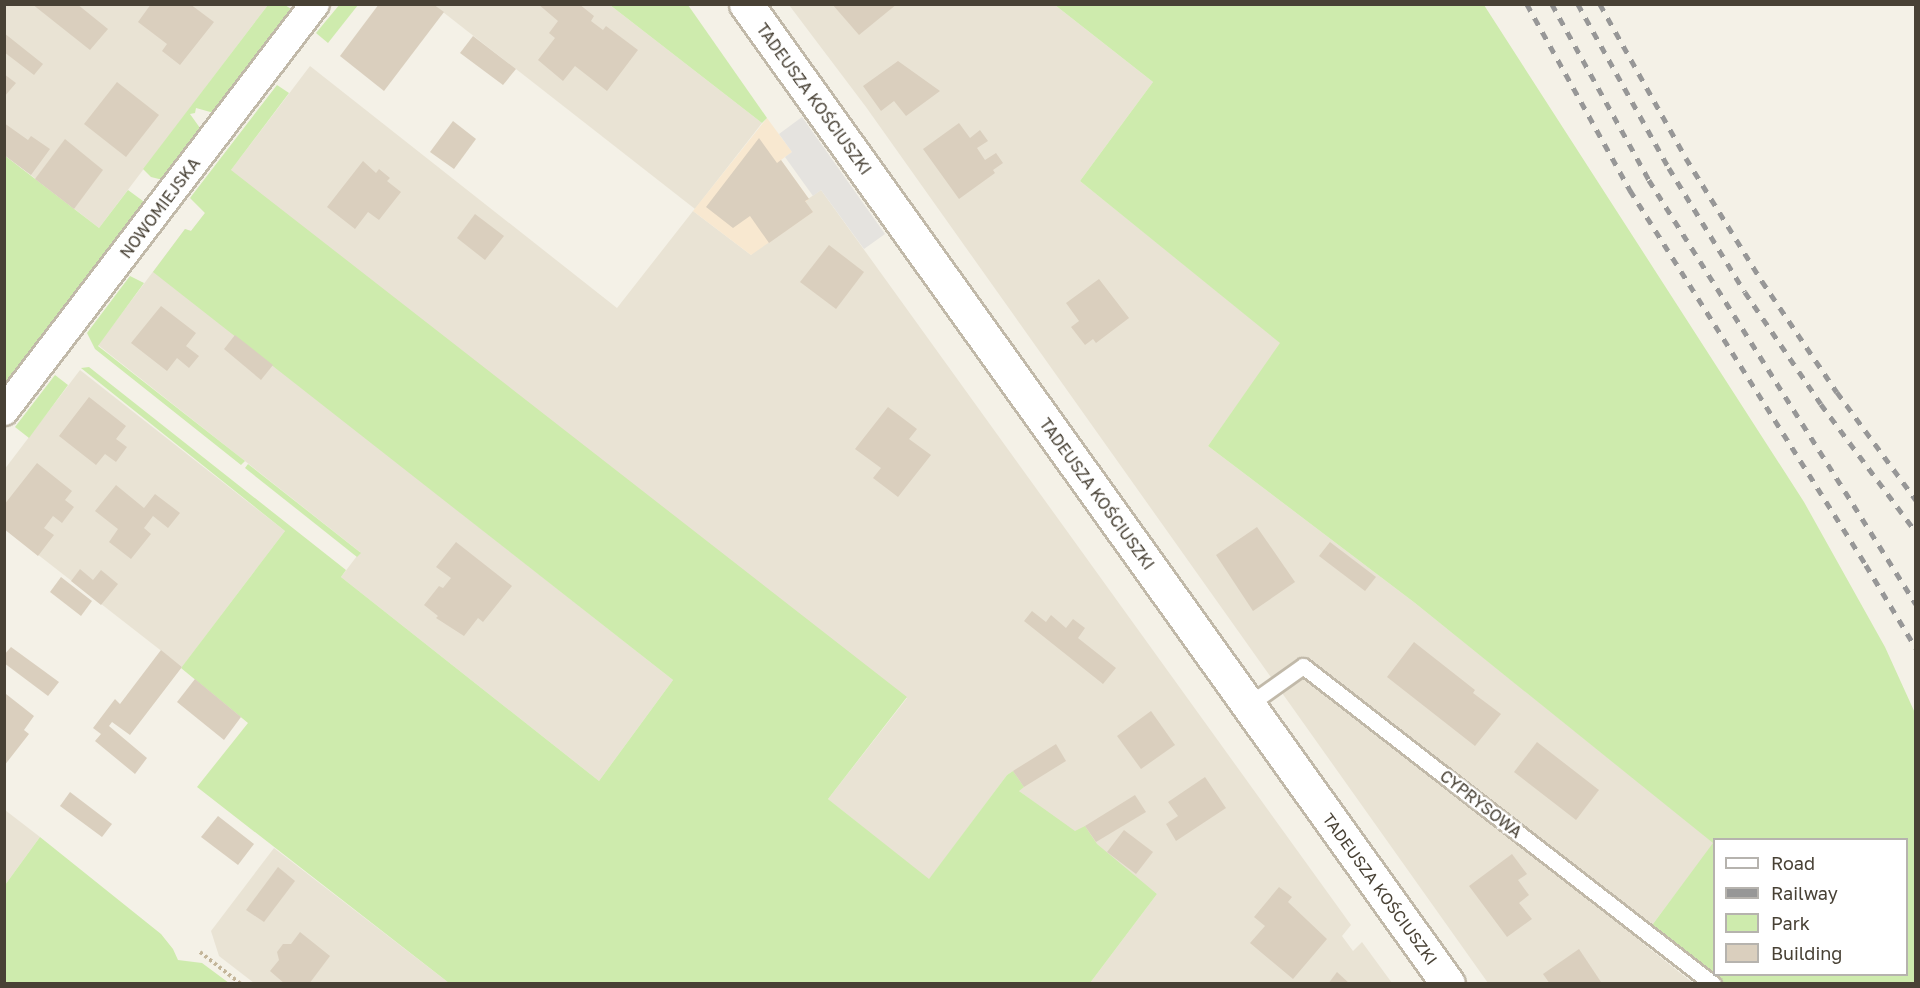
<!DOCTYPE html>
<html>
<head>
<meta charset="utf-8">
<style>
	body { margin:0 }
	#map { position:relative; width:1920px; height:988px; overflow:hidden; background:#f4f1e7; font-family:"Golos Text",sans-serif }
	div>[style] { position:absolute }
	.residential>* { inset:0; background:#e9e3d4 }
	.commercial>* { inset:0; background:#f8e8d0 }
	.green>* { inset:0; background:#ceebad }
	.parking>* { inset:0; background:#e5e3df }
	.building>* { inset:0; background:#dacfbe }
	.path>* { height:4px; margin-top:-2px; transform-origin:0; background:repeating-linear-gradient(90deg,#c3b599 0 3px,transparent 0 6px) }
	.roads { filter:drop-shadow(2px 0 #c1b9a9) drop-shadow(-2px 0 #c1b9a9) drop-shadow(0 2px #c1b9a9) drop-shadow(0 -2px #c1b9a9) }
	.service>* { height:15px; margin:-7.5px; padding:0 7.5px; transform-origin:7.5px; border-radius:7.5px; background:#fff }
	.minor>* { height:28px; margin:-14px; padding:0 14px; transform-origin:14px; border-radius:14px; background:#fff }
	.tertiary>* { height:33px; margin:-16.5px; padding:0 16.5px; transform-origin:16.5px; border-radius:16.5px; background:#fff }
	.rail>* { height:4.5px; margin-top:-2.25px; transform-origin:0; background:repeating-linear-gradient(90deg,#979797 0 8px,transparent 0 16px) }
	span { translate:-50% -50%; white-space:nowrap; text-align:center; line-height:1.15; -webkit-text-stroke:4.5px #fff; paint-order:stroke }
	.street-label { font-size:16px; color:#484135 }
	.frame { position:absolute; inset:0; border:6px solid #484135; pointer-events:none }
	.legend { position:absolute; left:1713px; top:838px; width:195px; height:138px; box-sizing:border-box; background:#fff; border:2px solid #b6b3ae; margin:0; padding:8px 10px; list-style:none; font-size:18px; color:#484135 }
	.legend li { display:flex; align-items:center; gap:12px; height:30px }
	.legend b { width:30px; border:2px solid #b6b3ae }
</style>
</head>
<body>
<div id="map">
	<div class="residential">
		<i style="clip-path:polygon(4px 5px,268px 5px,99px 228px,5px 155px)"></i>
		<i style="clip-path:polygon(434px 5px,610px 5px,762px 123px,695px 209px)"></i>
		<i style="clip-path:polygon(789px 5px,1055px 5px,1153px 82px,1080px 181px,1281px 343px,1208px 446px,1415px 603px,1714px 843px,1640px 941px,1693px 983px,1488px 983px,866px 107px)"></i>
		<i style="clip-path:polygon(310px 66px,617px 308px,693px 211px,751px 255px,805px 201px,821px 190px,1351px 925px,1342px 936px,1353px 951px,1362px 942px,1392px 983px,1090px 983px,1157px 894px,1019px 791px,1013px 771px,1007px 775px,929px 880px,828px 799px,907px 698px,329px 409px,673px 680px,599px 781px,341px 577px,360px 552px,98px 345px,185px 229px,191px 231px,205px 213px,202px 208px)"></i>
		<i style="clip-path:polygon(80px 370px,285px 531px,182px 667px,5px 529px,4px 470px)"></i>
		<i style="clip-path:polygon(5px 810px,40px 837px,5px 885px)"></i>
		<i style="clip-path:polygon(274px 848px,449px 983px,254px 983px,219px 956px,211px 931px)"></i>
	</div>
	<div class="commercial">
		<i style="clip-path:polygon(767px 118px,792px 152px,781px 160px,809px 199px,805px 202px,813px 212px,751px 255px,693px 211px)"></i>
	</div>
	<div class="green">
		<i style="clip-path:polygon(340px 4px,358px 5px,328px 43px,316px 33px)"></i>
		<i style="clip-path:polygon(268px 5px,285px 5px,294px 11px,214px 113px,196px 108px,195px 113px,190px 114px,200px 128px,198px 132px,163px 180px,151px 177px,143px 169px)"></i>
		<i style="clip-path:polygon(610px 5px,688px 5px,767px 118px,762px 123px)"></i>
		<i style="clip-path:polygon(evenodd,1055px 5px,1484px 5px,1804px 502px,1885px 647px,1915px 713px,1915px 983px,1720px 983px,1650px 928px,1713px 843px,1415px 603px,1208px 446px,1280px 343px,1080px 181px,1153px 82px,1055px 5px,1714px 840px,1906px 840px,1906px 974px,1714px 974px,1714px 840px)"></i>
		<i style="clip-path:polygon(277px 85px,289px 93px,231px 170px,907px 697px,828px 799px,929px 879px,1007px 775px,1013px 771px,1024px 787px,1019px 791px,1075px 831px,1085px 826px,1097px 844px,1157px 894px,1090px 983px,449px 983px,197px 787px,248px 723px,181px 668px,285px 531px,81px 368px,89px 367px,346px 570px,341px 577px,599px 781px,673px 680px,153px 272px,185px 229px,191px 231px,205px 213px,190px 198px)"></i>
		<i style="clip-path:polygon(4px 155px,99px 228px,128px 190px,147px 204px,4px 389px)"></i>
		<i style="clip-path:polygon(130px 276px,144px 283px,98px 346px,245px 461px,241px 465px,95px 349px,87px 333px)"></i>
		<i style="clip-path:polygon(55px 375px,68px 385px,29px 438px,15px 427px)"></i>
		<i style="clip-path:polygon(248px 464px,361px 553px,357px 557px,245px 468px)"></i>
		<i style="clip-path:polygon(40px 837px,161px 934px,173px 949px,178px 960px,202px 963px,229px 983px,5px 983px,5px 885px)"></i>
	</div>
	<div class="parking">
		<i style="clip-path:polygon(802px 117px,885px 234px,864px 249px,821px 190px,813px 196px,785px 157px,792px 152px,779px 134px)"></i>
	</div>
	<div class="building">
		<i style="clip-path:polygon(32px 4px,77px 4px,108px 29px,90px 50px)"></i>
		<i style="clip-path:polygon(151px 4px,190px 4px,214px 22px,180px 65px,162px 51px,167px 44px,138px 22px)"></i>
		<i style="clip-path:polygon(379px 4px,433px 4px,444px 12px,384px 91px,340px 56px)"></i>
		<i style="clip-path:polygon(538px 4px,579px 4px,594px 16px,591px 21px,603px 30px,606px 26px,638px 50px,607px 91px,575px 66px,563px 81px,538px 60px,555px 38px,549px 33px,558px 21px)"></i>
		<i style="clip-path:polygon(832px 4px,897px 4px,859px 35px)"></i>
		<i style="clip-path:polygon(4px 33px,43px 64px,34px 75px,4px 52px)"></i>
		<i style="clip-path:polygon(473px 36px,516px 69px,503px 85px,460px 53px)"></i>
		<i style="clip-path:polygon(898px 61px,940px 91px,906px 116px,894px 101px,881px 111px,863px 86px)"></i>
		<i style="clip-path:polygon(4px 74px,16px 83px,4px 97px)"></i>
		<i style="clip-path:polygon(117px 82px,159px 115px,126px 157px,84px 124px)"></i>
		<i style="clip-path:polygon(453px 121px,476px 139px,454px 169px,430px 152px)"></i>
		<i style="clip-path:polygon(4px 123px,28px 140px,31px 136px,50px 149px,31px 175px,4px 155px)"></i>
		<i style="clip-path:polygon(959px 123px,970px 138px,980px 130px,988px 141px,977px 148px,985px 160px,996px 153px,1003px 163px,993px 170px,995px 173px,959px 199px,923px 149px)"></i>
		<i style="clip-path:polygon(759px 138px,777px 163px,781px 160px,809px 199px,805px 201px,813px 212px,769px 243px,750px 216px,733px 228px,706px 207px)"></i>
		<i style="clip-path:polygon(65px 139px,103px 170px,74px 209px,35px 179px)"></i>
		<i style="clip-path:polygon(363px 161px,376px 173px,379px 169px,390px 178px,387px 181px,401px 192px,379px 220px,368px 212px,355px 229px,327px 207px)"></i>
		<i style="clip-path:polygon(475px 214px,504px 236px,485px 260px,457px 238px)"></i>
		<i style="clip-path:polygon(829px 245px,864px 272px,836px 309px,800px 282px)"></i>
		<i style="clip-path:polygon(1099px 279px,1129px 318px,1096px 343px,1093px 339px,1085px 345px,1071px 327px,1079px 321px,1066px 303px)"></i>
		<i style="clip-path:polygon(161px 306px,196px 333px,186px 346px,199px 356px,189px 368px,177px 358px,167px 371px,131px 343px)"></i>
		<i style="clip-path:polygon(235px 335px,273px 365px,261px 380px,224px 349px)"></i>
		<i style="clip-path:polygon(89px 397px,126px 426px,116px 439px,127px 447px,116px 462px,105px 454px,96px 465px,59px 436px)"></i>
		<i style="clip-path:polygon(888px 407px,917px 429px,909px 439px,931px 455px,898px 497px,873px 478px,881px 468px,855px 449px)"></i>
		<i style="clip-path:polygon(37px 463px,72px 491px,65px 500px,74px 507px,62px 523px,53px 516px,44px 528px,54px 535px,38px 556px,4px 529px,4px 505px)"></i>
		<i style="clip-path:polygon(116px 485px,144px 508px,155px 494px,180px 513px,168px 528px,153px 516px,144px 528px,151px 534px,131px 559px,109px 542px,118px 529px,95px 511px)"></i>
		<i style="clip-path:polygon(1257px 527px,1295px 582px,1253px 611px,1216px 555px)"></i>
		<i style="clip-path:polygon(456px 542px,512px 586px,483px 622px,478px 618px,464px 636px,436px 618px,438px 616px,424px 605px,439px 586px,443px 588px,451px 578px,436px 567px)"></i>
		<i style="clip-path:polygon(1330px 542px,1376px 577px,1365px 591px,1319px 556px)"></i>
		<i style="clip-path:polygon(80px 569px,93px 580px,101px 570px,118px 584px,101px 605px,71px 581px)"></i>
		<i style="clip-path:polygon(61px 577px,92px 601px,81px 616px,50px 592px)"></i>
		<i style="clip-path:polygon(1032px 611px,1046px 622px,1051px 615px,1066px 628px,1073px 619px,1085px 628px,1078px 638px,1116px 668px,1103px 684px,1024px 621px)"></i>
		<i style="clip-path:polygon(1414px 642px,1475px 690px,1473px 693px,1501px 714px,1475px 746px,1387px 677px)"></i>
		<i style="clip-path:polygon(11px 647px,59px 682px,48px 696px,4px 663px,4px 655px)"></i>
		<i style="clip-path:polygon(161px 650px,182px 667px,130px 735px,112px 722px,109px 726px,147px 758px,135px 774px,95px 741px,101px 734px,93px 728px,115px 699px,120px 704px)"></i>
		<i style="clip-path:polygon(195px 679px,241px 717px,224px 740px,177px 702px)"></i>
		<i style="clip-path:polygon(6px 694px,34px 716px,24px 730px,29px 734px,4px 766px)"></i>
		<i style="clip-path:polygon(1151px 711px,1175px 745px,1141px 769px,1117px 736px)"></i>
		<i style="clip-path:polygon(1537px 742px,1599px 790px,1576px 820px,1514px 772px)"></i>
		<i style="clip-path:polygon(1056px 744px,1066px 761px,1024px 787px,1013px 771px)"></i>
		<i style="clip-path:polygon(1205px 777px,1226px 808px,1176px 841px,1166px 824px,1178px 816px,1168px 802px)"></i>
		<i style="clip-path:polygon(70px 792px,112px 824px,102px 837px,60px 806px)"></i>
		<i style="clip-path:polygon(1135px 795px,1146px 812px,1096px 842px,1085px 826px)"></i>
		<i style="clip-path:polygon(218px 816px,254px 844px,238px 865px,201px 837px)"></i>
		<i style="clip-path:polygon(1124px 830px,1153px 852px,1136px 874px,1107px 852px)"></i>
		<i style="clip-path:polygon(1512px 854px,1527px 874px,1518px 880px,1529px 895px,1519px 903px,1532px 919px,1507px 937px,1469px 886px)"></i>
		<i style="clip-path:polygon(278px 867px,295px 881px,264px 922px,246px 910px)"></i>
		<i style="clip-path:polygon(1279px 887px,1292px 897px,1288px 902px,1327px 939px,1293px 979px,1250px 943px,1265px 926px,1254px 917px)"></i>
		<i style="clip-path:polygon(300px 932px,330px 956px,309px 984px,285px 984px,270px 971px,279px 960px,277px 952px,283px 944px,291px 944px)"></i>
		<i style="clip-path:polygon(1579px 949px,1601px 982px,1550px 984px,1543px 974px)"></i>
		<i style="clip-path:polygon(1337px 972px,1350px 984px,1328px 984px)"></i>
	</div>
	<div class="path">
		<i style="left:200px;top:952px;width:52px;rotate:38deg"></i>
	</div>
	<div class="roads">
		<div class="service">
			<i style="left:1248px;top:705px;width:67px;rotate:-35.3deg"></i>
			<i style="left:1303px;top:666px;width:519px;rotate:37.8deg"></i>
		</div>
		<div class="minor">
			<i style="left:4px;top:411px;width:512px;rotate:-52.62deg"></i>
		</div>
		<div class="tertiary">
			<i style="left:746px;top:4px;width:1205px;rotate:54.38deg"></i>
		</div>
	</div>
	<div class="rail">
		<i style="left:1527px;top:4px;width:213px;rotate:61deg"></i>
		<i style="left:1630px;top:190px;width:443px;rotate:57.8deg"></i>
		<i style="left:1866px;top:565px;width:97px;rotate:58.9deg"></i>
		<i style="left:1552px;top:4px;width:201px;rotate:61.1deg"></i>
		<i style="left:1649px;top:180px;width:501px;rotate:57.8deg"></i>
		<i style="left:1578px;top:4px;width:188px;rotate:61deg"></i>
		<i style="left:1669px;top:168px;width:145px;rotate:58.5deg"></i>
		<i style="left:1745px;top:292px;width:135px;rotate:55.8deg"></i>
		<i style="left:1821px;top:404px;width:159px;rotate:53.4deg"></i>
		<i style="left:1600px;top:4px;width:176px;rotate:60.8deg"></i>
		<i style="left:1686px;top:158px;width:145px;rotate:58.3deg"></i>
		<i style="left:1762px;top:281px;width:134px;rotate:56deg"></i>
		<i style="left:1837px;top:392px;width:134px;rotate:53.8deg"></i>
	</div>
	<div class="street-label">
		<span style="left:814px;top:99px;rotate:54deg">TADEUSZA KOŚCIUSZKI</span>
		<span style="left:160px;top:208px;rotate:-53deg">NOWOMIEJSKA</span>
		<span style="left:1097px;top:494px;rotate:54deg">TADEUSZA KOŚCIUSZKI</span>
		<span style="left:1481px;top:804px;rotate:38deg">CYPRYSOWA</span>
		<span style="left:1380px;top:889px;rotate:54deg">TADEUSZA KOŚCIUSZKI</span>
	</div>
	<div class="frame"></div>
	<ul class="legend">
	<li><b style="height:8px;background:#fff"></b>Road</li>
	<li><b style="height:8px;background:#979797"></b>Railway</li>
	<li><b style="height:16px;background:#ceebad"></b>Park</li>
	<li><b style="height:16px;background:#dacfbe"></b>Building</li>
	</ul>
</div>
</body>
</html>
